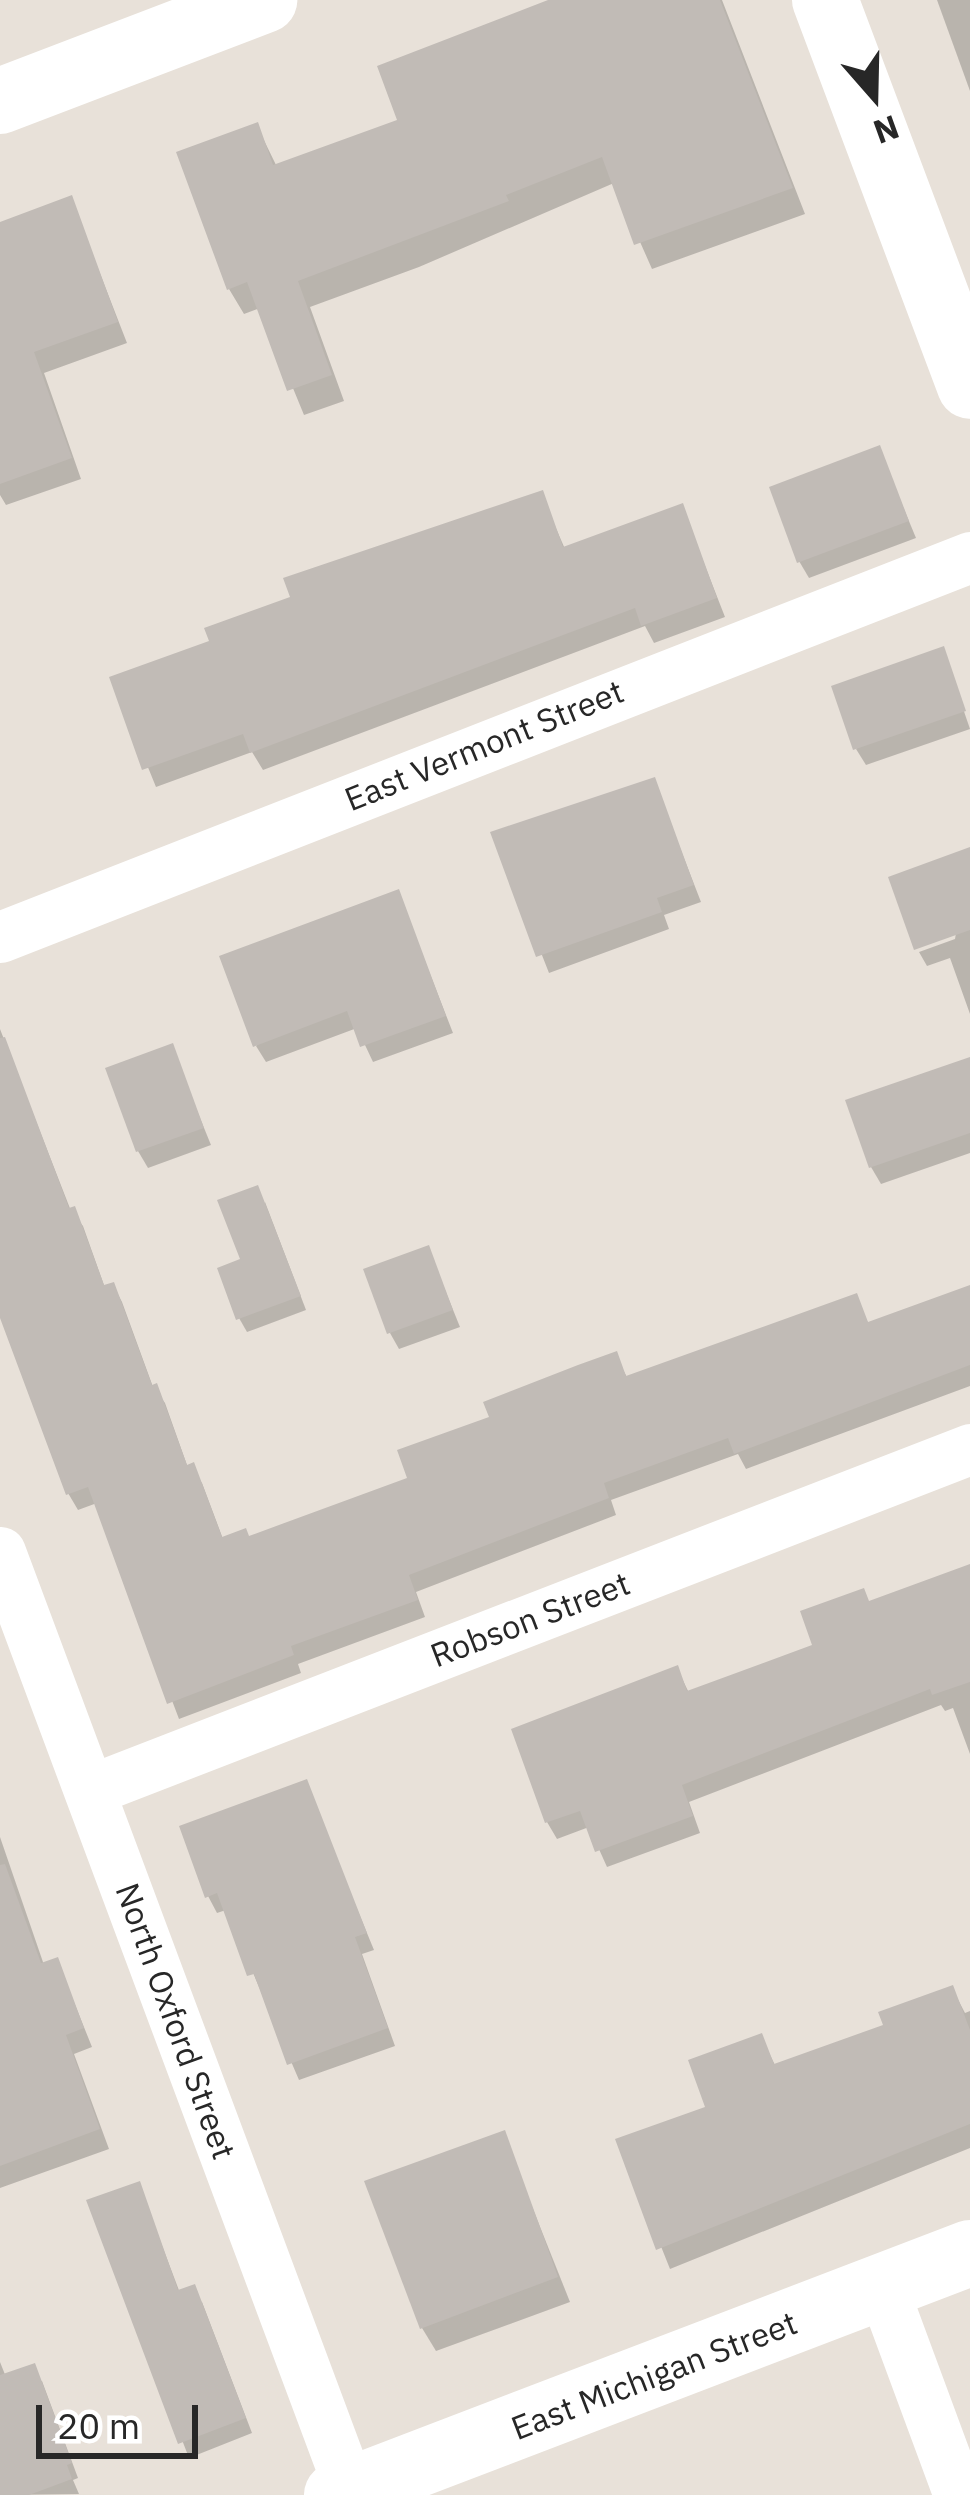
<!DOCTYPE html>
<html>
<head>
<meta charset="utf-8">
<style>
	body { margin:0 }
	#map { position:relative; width:970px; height:2495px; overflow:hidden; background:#e8e1d9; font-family:"IBM Plex Sans",sans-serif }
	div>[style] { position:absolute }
	.shadow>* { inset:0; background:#0003 }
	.building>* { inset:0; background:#c1bbb6 }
	.street>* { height:51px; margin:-25.5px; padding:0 25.5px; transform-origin:25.5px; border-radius:25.5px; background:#fff }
	.secondary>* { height:66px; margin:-33px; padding:0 33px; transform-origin:33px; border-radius:33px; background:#fff }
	span { translate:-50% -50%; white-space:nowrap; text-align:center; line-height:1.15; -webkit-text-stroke:9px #fff; paint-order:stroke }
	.street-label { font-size:33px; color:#272727 }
	.north { position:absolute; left:814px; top:36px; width:120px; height:120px; -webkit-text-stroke:9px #fff; paint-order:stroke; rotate:160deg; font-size:33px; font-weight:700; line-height:48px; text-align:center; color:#272727 }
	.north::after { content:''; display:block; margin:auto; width:42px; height:54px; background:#272727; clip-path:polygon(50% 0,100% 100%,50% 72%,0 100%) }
	.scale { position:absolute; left:36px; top:2405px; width:162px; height:54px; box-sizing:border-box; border:6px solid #272727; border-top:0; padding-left:15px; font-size:36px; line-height:42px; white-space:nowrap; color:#272727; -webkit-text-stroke:9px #fff; paint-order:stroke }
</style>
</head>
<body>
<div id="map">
	<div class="shadow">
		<i style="clip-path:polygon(557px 0,722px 0,805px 214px,652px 269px,614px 183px,419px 267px,310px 307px,344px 401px,304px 415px,260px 308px,244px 314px,229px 289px,257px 126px,277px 167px,401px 122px)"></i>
		<i style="clip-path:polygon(937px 0,970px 0,970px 91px)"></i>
		<i style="clip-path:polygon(71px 199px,127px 343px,44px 373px,81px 479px,6px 505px,0 495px,0 225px)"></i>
		<i style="clip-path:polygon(879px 449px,916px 538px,809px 578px,799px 561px)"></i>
		<i style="clip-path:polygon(541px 494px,565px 549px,682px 507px,725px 617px,654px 643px,645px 626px,263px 770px,252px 752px,156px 787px,112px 679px,213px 643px,293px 599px)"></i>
		<i style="clip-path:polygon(943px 650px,970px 729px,866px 765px,856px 749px)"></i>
		<i style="clip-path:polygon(654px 781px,701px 902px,664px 915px,669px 929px,549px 973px,494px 833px)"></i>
		<i style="clip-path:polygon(970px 850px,970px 1014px,950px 958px,927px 966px,919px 952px,955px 939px)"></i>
		<i style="clip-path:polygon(398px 892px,453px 1033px,373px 1062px,357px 1028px,266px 1062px,256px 1046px)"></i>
		<i style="clip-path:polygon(0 1029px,71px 1211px,83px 1226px,105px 1288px,113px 1285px,122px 1302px,153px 1387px,165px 1403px,188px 1468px,202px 1483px,223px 1539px,249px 1539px,411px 1480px,493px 1418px,615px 1355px,628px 1379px,856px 1297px,869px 1325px,970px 1288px,970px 1386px,746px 1469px,738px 1454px,611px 1500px,616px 1515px,416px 1592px,425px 1617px,298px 1664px,301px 1673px,179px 1719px,97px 1503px,78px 1510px,68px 1493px,0 1301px)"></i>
		<i style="clip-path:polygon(171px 1047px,211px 1145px,148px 1168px,138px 1151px)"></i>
		<i style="clip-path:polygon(970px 1059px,970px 1153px,881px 1184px,871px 1167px)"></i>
		<i style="clip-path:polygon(265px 1202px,306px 1310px,247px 1332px,239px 1318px,243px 1261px)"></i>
		<i style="clip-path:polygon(428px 1248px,460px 1327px,399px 1349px,390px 1333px)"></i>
		<i style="clip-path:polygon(970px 1586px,970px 1754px,953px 1708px,945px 1711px,941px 1705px,689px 1802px,700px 1833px,607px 1867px,589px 1827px,557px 1839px,547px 1822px,677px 1668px,689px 1693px,816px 1647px,870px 1604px)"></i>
		<i style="clip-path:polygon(305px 1783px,374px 1950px,362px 1954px,395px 2046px,299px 2080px,226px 1910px,217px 1913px,208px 1896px)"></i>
		<i style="clip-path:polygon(0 1837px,44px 1965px,57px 1960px,92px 2047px,74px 2054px,109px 2149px,0 2188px)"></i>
		<i style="clip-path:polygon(952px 1988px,965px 2013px,970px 2011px,970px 2148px,670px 2269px,619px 2141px,709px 2108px,761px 2037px,776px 2067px,887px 2026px)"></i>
		<i style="clip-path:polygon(503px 2134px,570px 2302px,436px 2351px,422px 2328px)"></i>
		<i style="clip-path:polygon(139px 2185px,180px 2293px,202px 2302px,252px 2433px,189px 2458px,90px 2202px)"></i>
		<i style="clip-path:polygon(0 2362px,6px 2377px,42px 2381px,78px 2478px,73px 2480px,79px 2494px,0 2495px)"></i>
	</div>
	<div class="building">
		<i style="clip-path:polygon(548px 0,720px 0,793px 188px,634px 245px,602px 157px,506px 195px,509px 201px,298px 281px,332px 375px,287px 391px,247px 282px,227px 290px,176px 152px,258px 122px,273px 165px,397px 120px,377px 66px)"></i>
		<i style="clip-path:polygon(72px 195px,118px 322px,34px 352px,72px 458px,0 484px,0 222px)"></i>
		<i style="clip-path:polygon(880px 445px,909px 521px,797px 563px,769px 487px)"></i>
		<i style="clip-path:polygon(543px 490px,563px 547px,683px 503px,717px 598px,641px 626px,635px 608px,250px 753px,243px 734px,142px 770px,109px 677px,209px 641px,204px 628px,290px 597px,283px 578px)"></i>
		<i style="clip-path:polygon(944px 646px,966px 711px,853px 750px,831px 686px)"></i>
		<i style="clip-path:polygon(655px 777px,694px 885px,657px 898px,662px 912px,536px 957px,490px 832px)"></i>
		<i style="clip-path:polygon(970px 847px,970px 930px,914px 950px,888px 877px)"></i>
		<i style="clip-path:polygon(399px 889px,446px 1016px,360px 1047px,347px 1011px,253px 1047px,219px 956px)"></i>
		<i style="clip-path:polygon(5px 1037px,69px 1208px,75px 1206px,104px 1285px,114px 1282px,152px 1385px,157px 1383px,187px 1465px,194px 1462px,222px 1537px,246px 1528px,249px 1536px,407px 1478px,397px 1450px,489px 1417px,483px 1402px,578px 1365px,617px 1351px,626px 1376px,857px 1293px,868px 1322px,970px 1285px,970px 1365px,734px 1454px,728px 1438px,604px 1483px,609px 1498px,409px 1575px,418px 1600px,291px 1646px,294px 1655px,167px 1704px,88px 1487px,66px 1495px,0 1318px,0 1038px)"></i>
		<i style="clip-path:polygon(173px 1043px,204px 1128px,136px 1152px,105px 1068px)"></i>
		<i style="clip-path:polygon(970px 1057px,970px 1133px,869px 1168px,845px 1100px)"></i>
		<i style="clip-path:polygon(258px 1185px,301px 1296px,236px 1320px,217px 1268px,240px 1259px,217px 1200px)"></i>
		<i style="clip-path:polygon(429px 1245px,453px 1310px,387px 1334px,363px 1269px)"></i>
		<i style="clip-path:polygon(970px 1564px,970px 1682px,932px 1695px,930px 1689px,682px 1785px,693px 1816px,595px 1852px,580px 1811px,545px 1823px,511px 1729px,678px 1665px,687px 1691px,812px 1645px,800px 1611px,864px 1588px,869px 1601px)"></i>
		<i style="clip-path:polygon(307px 1779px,367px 1933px,355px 1937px,388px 2028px,287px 2065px,254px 1974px,247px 1976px,217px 1893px,205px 1898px,179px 1826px)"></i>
		<i style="clip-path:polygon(5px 1864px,41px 1963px,58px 1957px,84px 2028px,66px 2035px,100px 2129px,0 2166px,0 1865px)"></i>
		<i style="clip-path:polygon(953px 1985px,970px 2030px,970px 2124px,656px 2250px,615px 2139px,705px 2107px,688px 2060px,762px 2033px,774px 2064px,883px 2025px,878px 2012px)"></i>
		<i style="clip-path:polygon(505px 2130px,558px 2277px,420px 2329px,364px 2181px)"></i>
		<i style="clip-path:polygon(140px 2181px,178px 2290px,195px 2284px,246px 2418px,178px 2444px,86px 2200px)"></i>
		<i style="clip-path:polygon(35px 2363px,72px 2463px,67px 2465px,72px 2479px,29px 2495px,0 2495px,0 2375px)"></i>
	</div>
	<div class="street">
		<i style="left:0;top:937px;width:1042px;rotate:-21.39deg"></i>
		<i style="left:0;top:1552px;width:1001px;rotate:69.54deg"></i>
		<i style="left:90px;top:1790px;width:944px;rotate:-21.18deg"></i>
		<i style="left:882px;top:2287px;width:222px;rotate:69.7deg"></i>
	</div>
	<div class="secondary">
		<i style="left:825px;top:0;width:412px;rotate:69.4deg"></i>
		<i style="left:0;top:101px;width:283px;rotate:-20.9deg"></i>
		<i style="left:337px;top:2495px;width:678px;rotate:-20.92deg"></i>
	</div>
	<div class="street-label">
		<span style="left:484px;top:745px;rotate:-22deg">East Vermont Street</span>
		<span style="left:530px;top:1619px;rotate:-21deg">Robson Street</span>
		<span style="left:176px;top:2021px;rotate:70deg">North Oxford Street</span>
		<span style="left:654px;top:2375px;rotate:-21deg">East Michigan Street</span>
	</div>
	<div class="north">N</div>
	<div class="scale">20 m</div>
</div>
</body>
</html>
